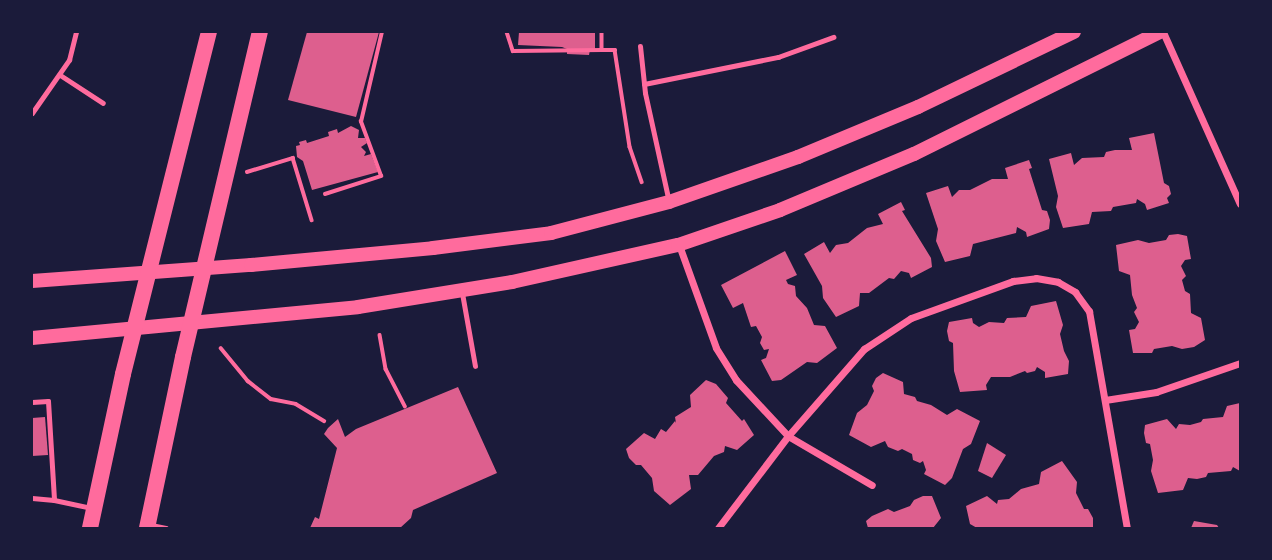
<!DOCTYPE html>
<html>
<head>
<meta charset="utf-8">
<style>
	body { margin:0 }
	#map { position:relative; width:1272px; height:560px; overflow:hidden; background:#1b1b3a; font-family:"Asap Condensed",sans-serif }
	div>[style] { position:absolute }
	.building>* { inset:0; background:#dd5f8e }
	.path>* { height:3.5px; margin:-1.75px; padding:0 1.75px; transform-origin:1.75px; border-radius:1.75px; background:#ff6b9d }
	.service>* { height:5px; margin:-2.5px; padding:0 2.5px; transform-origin:2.5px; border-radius:2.5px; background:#ff6b9d }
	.minor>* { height:7px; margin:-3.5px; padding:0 3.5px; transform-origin:3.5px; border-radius:3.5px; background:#ff6b9d }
	.secondary>* { height:14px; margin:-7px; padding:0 7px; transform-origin:7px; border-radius:7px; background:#ff6b9d }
	.primary>* { height:16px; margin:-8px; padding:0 8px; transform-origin:8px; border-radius:8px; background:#ff6b9d }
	span { translate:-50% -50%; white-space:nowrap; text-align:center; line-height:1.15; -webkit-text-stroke:7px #1b1b3a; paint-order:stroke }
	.frame { position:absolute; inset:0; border:33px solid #1b1b3a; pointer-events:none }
</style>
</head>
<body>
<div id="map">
	<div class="building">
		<i style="clip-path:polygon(307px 32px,379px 32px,356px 117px,288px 100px)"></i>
		<i style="clip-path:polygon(519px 32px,595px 32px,595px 50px,590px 50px,589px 55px,567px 54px,567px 49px,562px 47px,518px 45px)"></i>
		<i style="clip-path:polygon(351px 126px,359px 130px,358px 138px,365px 138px,367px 143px,361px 147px,366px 152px,364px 156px,371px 154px,378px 172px,312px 190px,303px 161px,297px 157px,296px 146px,300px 145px,299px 142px,306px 140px,307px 143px,329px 136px,328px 132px,337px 129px,338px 133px)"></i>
		<i style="clip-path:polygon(1154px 133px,1164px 183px,1169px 186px,1171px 194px,1167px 198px,1169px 203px,1147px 210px,1145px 204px,1137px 199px,1136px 203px,1113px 207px,1111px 211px,1092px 212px,1089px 224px,1063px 228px,1056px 207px,1058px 196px,1049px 159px,1071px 153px,1074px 165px,1082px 158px,1104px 157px,1106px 152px,1115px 150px,1132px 150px,1129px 138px)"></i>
		<i style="clip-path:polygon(1029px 160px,1032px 168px,1029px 169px,1042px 210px,1047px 211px,1050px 220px,1049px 229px,1027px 237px,1026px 232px,1017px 227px,1016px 233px,973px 244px,970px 256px,945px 262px,936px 241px,938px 229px,926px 193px,948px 186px,952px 197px,959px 190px,970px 190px,992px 179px,1008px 179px,1005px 168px)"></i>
		<i style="clip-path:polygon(901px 202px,905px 210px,902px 211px,931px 258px,932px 267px,911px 278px,909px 273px,901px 271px,894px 279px,889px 278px,869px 293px,860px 293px,859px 306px,836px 317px,823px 298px,822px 286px,804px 254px,824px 242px,830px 253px,836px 245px,848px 243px,867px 228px,883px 224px,878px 214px)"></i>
		<i style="clip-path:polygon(1178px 234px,1187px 236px,1191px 259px,1185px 260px,1181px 266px,1186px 276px,1182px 280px,1185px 291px,1190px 294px,1191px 313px,1201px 318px,1205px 340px,1194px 347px,1182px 349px,1172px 346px,1154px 349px,1152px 353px,1133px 353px,1129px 330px,1135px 329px,1139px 322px,1134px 312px,1137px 308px,1132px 295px,1130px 275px,1119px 271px,1116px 245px,1138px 240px,1149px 243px,1166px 240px,1169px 235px)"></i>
		<i style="clip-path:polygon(785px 251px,797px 275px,786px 280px,788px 284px,795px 286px,796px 296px,807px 308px,814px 325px,825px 326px,837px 348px,817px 363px,807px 362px,781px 380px,772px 381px,761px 360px,766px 358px,769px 349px,764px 350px,760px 343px,762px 337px,756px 326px,751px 327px,743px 303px,733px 308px,721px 285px)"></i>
		<i style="clip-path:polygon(1056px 301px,1063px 325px,1060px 334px,1064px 351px,1069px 361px,1068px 374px,1045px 378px,1045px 372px,1037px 367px,1035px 371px,1027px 373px,1025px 371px,1010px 377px,991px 377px,986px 385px,987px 390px,960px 392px,954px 371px,953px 343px,949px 341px,947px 331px,949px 322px,972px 318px,973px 323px,979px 327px,989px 322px,1004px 323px,1007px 318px,1026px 317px,1031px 306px)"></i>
		<i style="clip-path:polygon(883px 373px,903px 382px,904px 394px,915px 397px,917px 401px,931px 405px,947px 415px,957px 409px,980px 421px,971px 444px,963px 449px,952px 478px,945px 485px,924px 474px,926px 470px,923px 461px,920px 463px,913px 460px,912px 454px,902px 449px,898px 451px,888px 447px,885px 441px,871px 447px,849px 435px,857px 413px,867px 405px,874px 391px,872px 386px,876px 378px)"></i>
		<i style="clip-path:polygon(706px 380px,716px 384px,728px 398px,726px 403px,742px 421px,744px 419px,754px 435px,737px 450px,725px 446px,724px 452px,714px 456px,698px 475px,689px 475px,691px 489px,670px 505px,654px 491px,652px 478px,641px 465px,636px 465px,629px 458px,626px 449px,644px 433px,655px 439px,661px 429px,666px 432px,675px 421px,676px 423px,675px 417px,691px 407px,690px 395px)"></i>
		<i style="clip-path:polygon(458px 387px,497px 473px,413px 510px,411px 518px,400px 528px,310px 528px,315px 517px,319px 519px,337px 448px,324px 434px,328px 428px,338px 419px,345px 437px,356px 429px)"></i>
		<i style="clip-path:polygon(1240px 403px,1240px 471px,1233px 467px,1231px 471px,1208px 473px,1206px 477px,1197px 479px,1188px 478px,1183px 490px,1158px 493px,1151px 471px,1153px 460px,1150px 444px,1146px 443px,1144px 433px,1145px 425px,1167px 419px,1176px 429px,1179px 424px,1190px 425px,1201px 422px,1203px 419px,1223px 417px,1227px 406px)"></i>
		<i style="clip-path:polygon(45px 417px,48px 455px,32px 456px,32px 418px)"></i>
		<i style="clip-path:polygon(987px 443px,1006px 455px,992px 478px,978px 471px)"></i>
		<i style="clip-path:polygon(1062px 461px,1077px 482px,1076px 493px,1084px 509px,1088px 509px,1093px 518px,1093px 527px,977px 528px,970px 524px,966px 506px,987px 496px,997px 504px,998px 500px,1009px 499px,1021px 489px,1039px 484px,1041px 472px)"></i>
		<i style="clip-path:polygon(923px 496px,932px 496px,941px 518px,933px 528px,868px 528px,866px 521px,872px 516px,888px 509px,894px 512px,910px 506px,914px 500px)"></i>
		<i style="clip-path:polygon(1194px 521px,1217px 525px,1219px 528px,1191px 528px)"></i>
	</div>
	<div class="path">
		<i style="left:507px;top:32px;width:20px;rotate:72deg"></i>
		<i style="left:513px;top:51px;width:89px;rotate:-0.6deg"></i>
		<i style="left:602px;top:32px;width:18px;rotate:90deg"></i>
		<i style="left:602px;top:50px;width:13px"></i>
		<i style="left:615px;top:50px;width:98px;rotate:81.2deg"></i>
		<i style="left:630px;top:147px;width:37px;rotate:71deg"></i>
		<i style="left:247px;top:172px;width:48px;rotate:-16.9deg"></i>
		<i style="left:293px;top:158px;width:65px;rotate:73deg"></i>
		<i style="left:325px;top:194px;width:59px;rotate:-17.8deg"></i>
		<i style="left:381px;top:176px;width:58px;rotate:-110.3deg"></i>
		<i style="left:361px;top:122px;width:92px;rotate:-76.9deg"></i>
		<i style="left:380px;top:335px;width:35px;rotate:80deg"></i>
		<i style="left:386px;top:369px;width:42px;rotate:62.8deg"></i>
		<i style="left:221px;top:348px;width:43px;rotate:50.7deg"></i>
		<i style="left:248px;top:381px;width:29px;rotate:38deg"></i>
		<i style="left:271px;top:399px;width:25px;rotate:11deg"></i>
		<i style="left:296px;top:404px;width:33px;rotate:31deg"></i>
	</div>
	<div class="service">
		<i style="left:640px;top:46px;width:47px;rotate:83.9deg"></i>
		<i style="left:645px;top:93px;width:112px;rotate:77.6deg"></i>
		<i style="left:60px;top:75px;width:51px;rotate:33.1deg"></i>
		<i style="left:644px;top:84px;width:137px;rotate:-11.4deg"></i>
		<i style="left:778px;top:57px;width:59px;rotate:-20deg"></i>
		<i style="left:32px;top:113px;width:65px;rotate:-55.1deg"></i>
		<i style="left:69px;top:60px;width:29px;rotate:-76deg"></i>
		<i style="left:462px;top:293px;width:74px;rotate:79.9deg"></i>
		<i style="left:32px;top:402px;width:16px;rotate:-4deg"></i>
		<i style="left:48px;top:401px;width:99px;rotate:86.5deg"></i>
		<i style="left:54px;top:500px;width:39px;rotate:12deg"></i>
		<i style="left:32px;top:498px;width:22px;rotate:5deg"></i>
		<i style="left:151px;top:525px;width:15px;rotate:11deg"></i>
	</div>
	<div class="minor">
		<i style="left:1163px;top:32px;width:188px;rotate:65.9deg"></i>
		<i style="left:679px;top:245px;width:109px;rotate:70.2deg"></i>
		<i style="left:716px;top:348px;width:38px;rotate:58deg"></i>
		<i style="left:736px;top:380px;width:76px;rotate:47.1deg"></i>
		<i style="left:788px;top:436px;width:97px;rotate:30.3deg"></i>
		<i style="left:1105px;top:400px;width:52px;rotate:-8.9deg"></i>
		<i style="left:1156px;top:392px;width:89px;rotate:-19deg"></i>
		<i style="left:718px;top:528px;width:116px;rotate:-52.7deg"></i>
		<i style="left:788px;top:436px;width:116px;rotate:-48.9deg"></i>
		<i style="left:864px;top:349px;width:56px;rotate:-33.4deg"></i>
		<i style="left:911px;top:318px;width:109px;rotate:-19.9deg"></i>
		<i style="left:1013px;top:281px;width:23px;rotate:-7deg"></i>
		<i style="left:1036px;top:278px;width:22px;rotate:10deg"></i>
		<i style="left:1058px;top:282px;width:20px;rotate:30deg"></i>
		<i style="left:1075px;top:292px;width:24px;rotate:54deg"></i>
		<i style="left:1089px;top:311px;width:220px;rotate:80.1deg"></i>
	</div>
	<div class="secondary">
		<i style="left:32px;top:281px;width:220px;rotate:-4.2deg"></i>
		<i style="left:251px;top:265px;width:183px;rotate:-5.3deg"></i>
		<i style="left:433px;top:248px;width:119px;rotate:-7.2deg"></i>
		<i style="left:551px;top:233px;width:122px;rotate:-14.7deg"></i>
		<i style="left:669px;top:202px;width:137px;rotate:-19.2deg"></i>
		<i style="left:798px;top:157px;width:130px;rotate:-22.6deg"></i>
		<i style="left:918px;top:107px;width:173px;rotate:-25.7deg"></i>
		<i style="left:32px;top:338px;width:327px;rotate:-5.4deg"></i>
		<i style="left:358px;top:307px;width:156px;rotate:-9.2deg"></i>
		<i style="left:512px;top:282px;width:170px;rotate:-12.6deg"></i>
		<i style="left:678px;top:245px;width:108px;rotate:-18.9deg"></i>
		<i style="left:780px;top:210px;width:145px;rotate:-22.7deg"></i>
		<i style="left:914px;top:154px;width:275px;rotate:-26.4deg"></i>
	</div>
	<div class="primary">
		<i style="left:90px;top:528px;width:157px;rotate:-77.9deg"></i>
		<i style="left:123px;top:374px;width:353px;rotate:-75.9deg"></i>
		<i style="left:147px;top:528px;width:175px;rotate:-78.1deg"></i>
		<i style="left:183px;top:357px;width:334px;rotate:-76.7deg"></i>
	</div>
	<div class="frame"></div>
</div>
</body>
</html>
